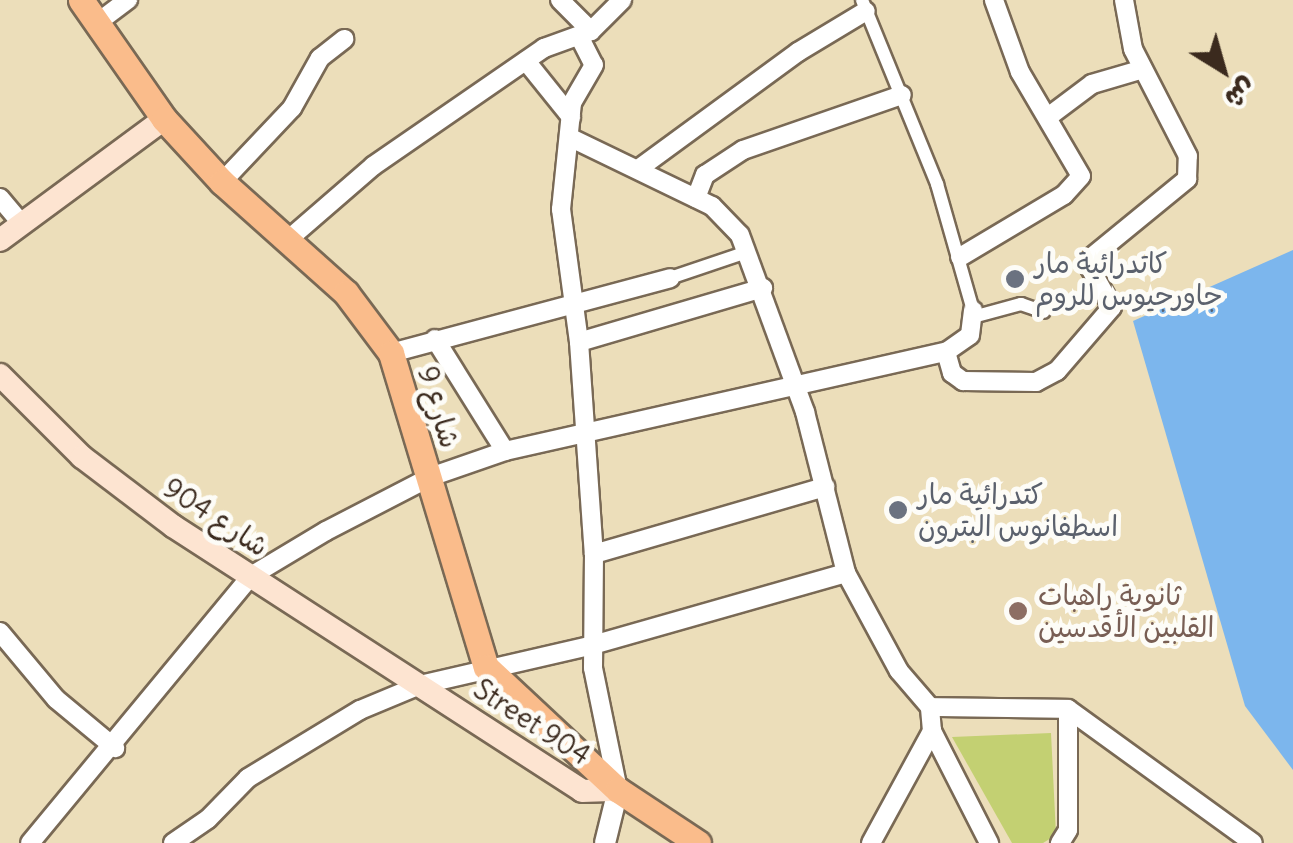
<!DOCTYPE html>
<html>
<head>
<meta charset="utf-8">
<style>
	body { margin:0 }
	#map { position:relative; width:1293px; height:843px; overflow:hidden; background:#ecdeba; font-family:Delius,"Playpen Sans Arabic",sans-serif }
	div>[style] { position:absolute }
	.green>* { inset:0; background:#c3d072 }
	.water>* { inset:0; background:#7cb6ed }
	.roads { filter:drop-shadow(2px 0 #796955) drop-shadow(-2px 0 #796955) drop-shadow(0 2px #796955) drop-shadow(0 -2px #796955) }
	.pedestrian>* { height:12px; margin:-6px; padding:0 6px; transform-origin:6px; border-radius:6px; background:#fff }
	.minor>* { height:18px; margin:-9px; padding:0 9px; transform-origin:9px; border-radius:9px; background:#fff }
	.tertiary>* { height:20px; margin:-10px; padding:0 10px; transform-origin:10px; border-radius:10px; background:#fff }
	.secondary>* { height:22px; margin:-11px; padding:0 11px; transform-origin:11px; border-radius:11px; background:#fde4d1 }
	.primary>* { height:25px; margin:-12.5px; padding:0 12.5px; transform-origin:12.5px; border-radius:12.5px; background:#fabc8b }
	.dots>* { width:28px; height:28px; translate:-50% -50%; box-sizing:border-box; border:5px solid #fdfcf7; border-radius:50% }
	span { translate:-50% -50%; white-space:nowrap; text-align:center; line-height:1.15; -webkit-text-stroke:10px #fdfcf7; paint-order:stroke }
	.worship-label { font-size:28px; color:#5b616d }
	.left { translate:0 -50%; text-align:left }
	.street-label { font-size:28px; color:#3b2a1e }
	.education-label { font-size:28px; color:#785e54 }
	.north { position:absolute; left:1173px; top:20px; width:100px; height:100px; -webkit-text-stroke:8px #fdfcf7; paint-order:stroke; rotate:143deg; font-size:28px; font-weight:700; line-height:40px; text-align:center; color:#3b2a1e }
	.north::after { content:''; display:block; margin:auto; width:35px; height:45px; background:#3b2a1e; clip-path:polygon(50% 0,100% 100%,50% 72%,0 100%) }
</style>
</head>
<body>
<div id="map">
	<div class="green">
		<i style="clip-path:polygon(1051px 733px,1056px 835px,1043px 843px,1012px 843px,952px 737px)"></i>
	</div>
	<div class="water">
		<i style="clip-path:polygon(1293px 250px,1293px 770px,1245px 706px,1133px 321px)"></i>
	</div>
	<div class="roads">
		<div class="pedestrian">
			<i style="left:862px;top:0;width:199px;rotate:67.8deg"></i>
			<i style="left:937px;top:184px;width:131px;rotate:74.1deg"></i>
			<i style="left:670px;top:278px;width:81px;rotate:-18.7deg"></i>
			<i style="left:973px;top:317px;width:50px;rotate:-15.2deg"></i>
			<i style="left:1021px;top:304px;width:24px;rotate:19deg"></i>
		</div>
		<div class="minor">
			<i style="left:560px;top:0;width:44px;rotate:45deg"></i>
			<i style="left:97px;top:23px;width:39px;rotate:-37deg"></i>
			<i style="left:580px;top:38px;width:30px;rotate:63deg"></i>
			<i style="left:594px;top:65px;width:44px;rotate:120.1deg"></i>
			<i style="left:572px;top:103px;width:107px;rotate:95.9deg"></i>
			<i style="left:561px;top:209px;width:134px;rotate:82.3deg"></i>
			<i style="left:579px;top:342px;width:213px;rotate:86deg"></i>
			<i style="left:594px;top:554px;width:114px;rotate:90.5deg"></i>
			<i style="left:593px;top:668px;width:125px;rotate:78.4deg"></i>
			<i style="left:526px;top:61px;width:72px;rotate:51.2deg"></i>
			<i style="left:1048px;top:117px;width:55px;rotate:-36.9deg"></i>
			<i style="left:1092px;top:84px;width:53px;rotate:-16.4deg"></i>
			<i style="left:569px;top:137px;width:159px;rotate:25.8deg"></i>
			<i style="left:712px;top:206px;width:40px;rotate:46deg"></i>
			<i style="left:740px;top:235px;width:189px;rotate:69.8deg"></i>
			<i style="left:805px;top:412px;width:166px;rotate:75.7deg"></i>
			<i style="left:846px;top:573px;width:111px;rotate:61.6deg"></i>
			<i style="left:899px;top:671px;width:48px;rotate:49.3deg"></i>
			<i style="left:641px;top:167px;width:195px;rotate:-36.2deg"></i>
			<i style="left:798px;top:52px;width:79px;rotate:-31.1deg"></i>
			<i style="left:222px;top:182px;width:102px;rotate:-46.6deg"></i>
			<i style="left:292px;top:108px;width:57px;rotate:-60.8deg"></i>
			<i style="left:320px;top:58px;width:31px;rotate:-38deg"></i>
			<i style="left:0;top:198px;width:34px;rotate:50deg"></i>
			<i style="left:696px;top:198px;width:25px;rotate:-69deg"></i>
			<i style="left:705px;top:175px;width:45px;rotate:-33.3deg"></i>
			<i style="left:743px;top:150px;width:168px;rotate:-19.1deg"></i>
			<i style="left:290px;top:238px;width:110px;rotate:-40.9deg"></i>
			<i style="left:373px;top:166px;width:208px;rotate:-34.6deg"></i>
			<i style="left:544px;top:48px;width:50px;rotate:-19.9deg"></i>
			<i style="left:591px;top:31px;width:44px;rotate:-45deg"></i>
			<i style="left:960px;top:257px;width:121px;rotate:-30.8deg"></i>
			<i style="left:1064px;top:195px;width:25px;rotate:-48deg"></i>
			<i style="left:1081px;top:176px;width:121px;rotate:-120.4deg"></i>
			<i style="left:1020px;top:72px;width:77px;rotate:-109.9deg"></i>
			<i style="left:435px;top:339px;width:132px;rotate:58deg"></i>
			<i style="left:579px;top:342px;width:192px;rotate:-16.4deg"></i>
			<i style="left:946px;top:352px;width:22px;rotate:74deg"></i>
			<i style="left:952px;top:373px;width:14px;rotate:36deg"></i>
			<i style="left:963px;top:381px;width:73px;rotate:0.8deg"></i>
			<i style="left:1036px;top:382px;width:24px;rotate:-28deg"></i>
			<i style="left:1057px;top:371px;width:84px;rotate:-49.3deg"></i>
			<i style="left:1112px;top:307px;width:45px;rotate:-119.4deg"></i>
			<i style="left:1090px;top:268px;width:12px;rotate:-76deg"></i>
			<i style="left:1093px;top:256px;width:122px;rotate:-39.3deg"></i>
			<i style="left:1187px;top:179px;width:23px;rotate:-88deg"></i>
			<i style="left:1188px;top:156px;width:120px;rotate:-117.2deg"></i>
			<i style="left:1133px;top:49px;width:50px;rotate:-100.4deg"></i>
			<i style="left:391px;top:353px;width:289px;rotate:-15deg"></i>
			<i style="left:594px;top:554px;width:241px;rotate:-16.2deg"></i>
			<i style="left:0;top:632px;width:87px;rotate:50.1deg"></i>
			<i style="left:56px;top:699px;width:77px;rotate:39.7deg"></i>
			<i style="left:930px;top:707px;width:138px;rotate:0.8deg"></i>
			<i style="left:1068px;top:709px;width:228px;rotate:35.9deg"></i>
			<i style="left:932px;top:731px;width:126px;rotate:63deg"></i>
			<i style="left:30px;top:843px;width:347px;rotate:-50.4deg"></i>
			<i style="left:251px;top:576px;width:87px;rotate:-31deg"></i>
			<i style="left:326px;top:531px;width:117px;rotate:-27.4deg"></i>
			<i style="left:430px;top:477px;width:79px;rotate:-19.1deg"></i>
			<i style="left:505px;top:451px;width:452px;rotate:-12.7deg"></i>
			<i style="left:946px;top:352px;width:29px;rotate:-35deg"></i>
			<i style="left:970px;top:335px;width:25px;rotate:-83deg"></i>
			<i style="left:173px;top:843px;width:42px;rotate:-34.4deg"></i>
			<i style="left:208px;top:819px;width:57px;rotate:-45.7deg"></i>
			<i style="left:248px;top:778px;width:131px;rotate:-31.3deg"></i>
			<i style="left:360px;top:710px;width:65px;rotate:-22.6deg"></i>
			<i style="left:420px;top:685px;width:178px;rotate:-13deg"></i>
			<i style="left:593px;top:645px;width:263px;rotate:-15.9deg"></i>
			<i style="left:871px;top:843px;width:128px;rotate:-61.4deg"></i>
			<i style="left:932px;top:731px;width:24px;rotate:-95deg"></i>
			<i style="left:1060px;top:843px;width:15px;rotate:-58deg"></i>
			<i style="left:1068px;top:830px;width:121px;rotate:-90deg"></i>
		</div>
		<div class="tertiary">
			<i style="left:605px;top:843px;width:55px;rotate:-76.2deg"></i>
		</div>
		<div class="secondary">
			<i style="left:0;top:240px;width:204px;rotate:-36.4deg"></i>
			<i style="left:0;top:375px;width:116px;rotate:45deg"></i>
			<i style="left:82px;top:457px;width:114px;rotate:37.2deg"></i>
			<i style="left:173px;top:526px;width:487px;rotate:32.9deg"></i>
			<i style="left:582px;top:791px;width:36px;rotate:-2deg"></i>
		</div>
		<div class="primary">
			<i style="left:81px;top:0;width:145px;rotate:55.1deg"></i>
			<i style="left:164px;top:119px;width:86px;rotate:47.4deg"></i>
			<i style="left:222px;top:182px;width:166px;rotate:41.8deg"></i>
			<i style="left:346px;top:293px;width:75px;rotate:53.1deg"></i>
			<i style="left:391px;top:353px;width:328px;rotate:73.2deg"></i>
			<i style="left:486px;top:667px;width:180px;rotate:43deg"></i>
			<i style="left:618px;top:790px;width:96px;rotate:33.5deg"></i>
		</div>
	</div>
	<div class="dots">
		<i style="left:1015px;top:279px;background:#6b7280"></i>
		<i style="left:898px;top:510px;background:#6b7280"></i>
		<i style="left:1018px;top:611px;background:#8d6e63"></i>
	</div>
	<div class="worship-label">
		<span class="left" style="left:1035px;top:279px">كاتدرائية مار<br>جاورجيوس للروم</span>
		<span class="left" style="left:918px;top:510px">كتدرائية مار<br>اسطفانوس البترون</span>
	</div>
	<div class="street-label">
		<span style="left:439px;top:407px;rotate:73deg">شارع 9</span>
		<span style="left:216px;top:517px;rotate:33deg">شارع 904</span>
		<span style="left:532px;top:722px;rotate:33deg">Street 904</span>
	</div>
	<div class="education-label">
		<span class="left" style="left:1038px;top:611px">ثانوية راهبات<br>القلبين الأقدسين</span>
	</div>
	<div class="north">ش</div>
</div>
</body>
</html>
